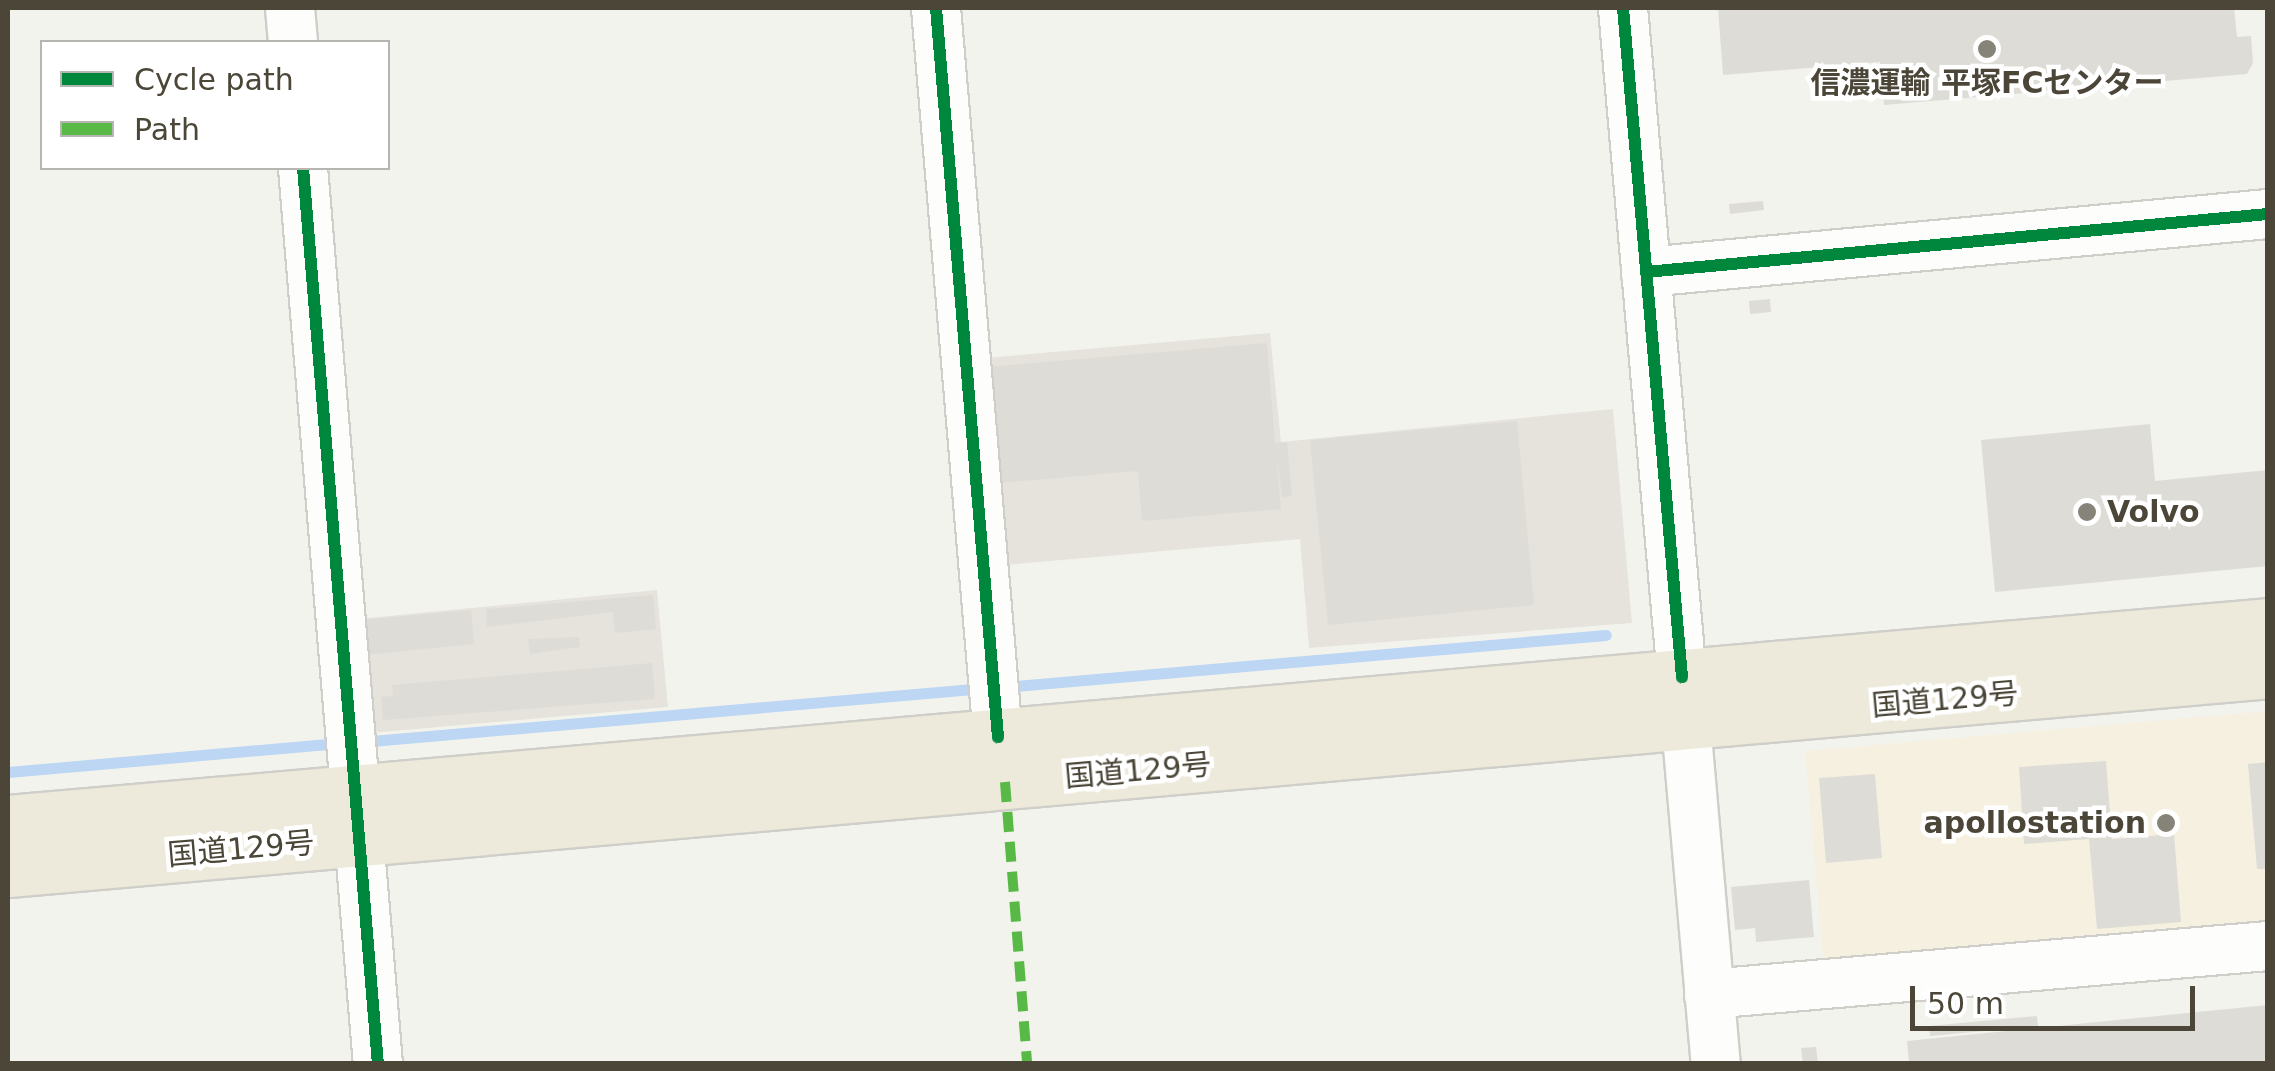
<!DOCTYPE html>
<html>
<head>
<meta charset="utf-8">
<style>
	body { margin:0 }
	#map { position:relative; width:2275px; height:1071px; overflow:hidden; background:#f3f3ee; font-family:"DejaVu Sans","Noto Sans JP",sans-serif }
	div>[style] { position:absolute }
	.commercial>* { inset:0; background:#f6f0e1 }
	.industrial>* { inset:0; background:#e6e3dd }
	.stream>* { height:11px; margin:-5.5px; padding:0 5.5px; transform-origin:5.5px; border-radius:5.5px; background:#bcd6f3 }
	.building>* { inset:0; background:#dddcd6 }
	.roads { filter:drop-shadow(2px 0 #cfcec8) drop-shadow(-2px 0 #cfcec8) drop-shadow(0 2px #cfcec8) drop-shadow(0 -2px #cfcec8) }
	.minor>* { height:48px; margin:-24px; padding:0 24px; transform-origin:24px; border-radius:24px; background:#fdfdfc }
	.highway>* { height:55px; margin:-27.5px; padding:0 27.5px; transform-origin:27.5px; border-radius:27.5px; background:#edeadb }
	.quiet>* { height:10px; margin-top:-5px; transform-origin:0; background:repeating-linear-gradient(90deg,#58b947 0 20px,transparent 0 30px) }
	.cycleway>* { height:12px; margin:-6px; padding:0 6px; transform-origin:6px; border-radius:6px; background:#00873e }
	.dots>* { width:28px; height:28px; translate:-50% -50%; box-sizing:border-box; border:5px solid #fff; border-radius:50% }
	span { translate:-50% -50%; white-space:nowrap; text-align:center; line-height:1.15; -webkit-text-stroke:9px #fff; paint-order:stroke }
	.poi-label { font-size:30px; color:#4b4638; font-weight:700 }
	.left { translate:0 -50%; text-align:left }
	.right { translate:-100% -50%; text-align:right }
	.street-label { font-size:30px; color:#4b4638 }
	.frame { position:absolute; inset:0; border:10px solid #4b4638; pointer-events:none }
	.legend { position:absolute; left:40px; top:40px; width:350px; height:130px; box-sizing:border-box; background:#fff; border:2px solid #b7b5af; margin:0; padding:12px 18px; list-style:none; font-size:30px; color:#4b4638 }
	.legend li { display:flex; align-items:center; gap:20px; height:50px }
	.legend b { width:50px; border:2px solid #b7b5af }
	.scale { position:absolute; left:1910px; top:986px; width:285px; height:45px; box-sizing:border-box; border:5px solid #4b4638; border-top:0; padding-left:12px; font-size:30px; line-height:35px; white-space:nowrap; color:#4b4638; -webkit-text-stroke:8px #fff; paint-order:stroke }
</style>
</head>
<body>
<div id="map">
	<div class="commercial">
		<i style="clip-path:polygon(2267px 711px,2267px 920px,1823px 958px,1805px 751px)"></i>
	</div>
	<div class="industrial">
		<i style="clip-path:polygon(1270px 333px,1281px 442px,1613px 409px,1632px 623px,1309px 648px,1300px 539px,992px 566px,974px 359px)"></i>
		<i style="clip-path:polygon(657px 590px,668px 707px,359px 734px,348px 620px)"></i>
	</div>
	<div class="stream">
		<i style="left:1003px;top:687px;width:605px;rotate:-4.93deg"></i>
		<i style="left:360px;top:742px;width:627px;rotate:-4.94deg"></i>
		<i style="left:8px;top:772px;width:335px;rotate:-5deg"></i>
	</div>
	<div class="building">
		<i style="clip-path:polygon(1718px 8px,2234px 8px,2237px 37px,2251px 36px,2253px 63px,2247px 74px,1884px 105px,1880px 62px,1723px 75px)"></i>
		<i style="clip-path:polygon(1763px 201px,1764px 210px,1730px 214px,1729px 204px)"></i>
		<i style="clip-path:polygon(1770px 299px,1771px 312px,1750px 314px,1749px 301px)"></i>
		<i style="clip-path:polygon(1267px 343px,1275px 443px,1287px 442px,1292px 496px,1282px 497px,1276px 452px,1281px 509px,1142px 521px,1138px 471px,997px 483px,987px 367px)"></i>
		<i style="clip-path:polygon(1517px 421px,1534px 605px,1328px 625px,1310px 440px)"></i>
		<i style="clip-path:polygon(2150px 424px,2155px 481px,2268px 470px,2268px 566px,1995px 592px,1981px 440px)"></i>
		<i style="clip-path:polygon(653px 595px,656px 629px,615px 633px,613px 612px,487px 627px,486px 609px)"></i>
		<i style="clip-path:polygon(471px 610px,474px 644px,364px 655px,361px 620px)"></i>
		<i style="clip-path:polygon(579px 637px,580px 647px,530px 654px,528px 639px)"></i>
		<i style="clip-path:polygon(652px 663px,655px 699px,383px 720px,381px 697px,393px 696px,392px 685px)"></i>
		<i style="clip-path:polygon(2106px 761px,2112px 839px,2174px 834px,2181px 922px,2097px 929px,2089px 839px,2024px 844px,2019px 767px)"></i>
		<i style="clip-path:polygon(2268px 762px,2268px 869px,2257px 869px,2248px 764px)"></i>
		<i style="clip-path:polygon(1875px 774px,1882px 858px,1826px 863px,1819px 778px)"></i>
		<i style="clip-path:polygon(1809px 880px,1814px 937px,1756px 942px,1755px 928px,1735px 930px,1731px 887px)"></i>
		<i style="clip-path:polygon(2268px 1005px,2268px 1064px,1909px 1064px,1907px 1041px)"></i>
		<i style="clip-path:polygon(2037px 1016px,2038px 1026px,1930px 1036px,1929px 1026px)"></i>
		<i style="clip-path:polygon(1816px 1047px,1818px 1064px,1803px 1064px,1801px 1048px)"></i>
	</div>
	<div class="roads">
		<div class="minor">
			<i style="left:290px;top:8px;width:34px;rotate:85deg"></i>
			<i style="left:936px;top:8px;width:732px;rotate:85.14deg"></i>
			<i style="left:1623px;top:8px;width:672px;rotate:84.96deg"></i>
			<i style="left:303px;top:168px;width:899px;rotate:85.22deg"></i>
			<i style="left:1646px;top:272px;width:625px;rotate:-5.33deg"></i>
			<i style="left:1686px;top:724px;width:341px;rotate:85deg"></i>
			<i style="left:1709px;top:994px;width:561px;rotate:-4.91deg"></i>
		</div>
		<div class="highway">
			<i style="left:8px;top:823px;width:2269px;rotate:-4.98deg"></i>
			<i style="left:8px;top:869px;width:2269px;rotate:-5.03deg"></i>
		</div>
	</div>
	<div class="quiet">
		<i style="left:1005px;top:782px;width:283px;rotate:85.5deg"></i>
	</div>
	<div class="cycleway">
		<i style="left:936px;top:8px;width:732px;rotate:85.14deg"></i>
		<i style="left:1623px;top:8px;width:672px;rotate:84.96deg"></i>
		<i style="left:303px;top:168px;width:899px;rotate:85.22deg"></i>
		<i style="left:1646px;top:272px;width:625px;rotate:-5.33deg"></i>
	</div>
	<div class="dots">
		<i style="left:1987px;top:49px;background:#868378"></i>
		<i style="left:2087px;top:512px;background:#868378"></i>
		<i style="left:2166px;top:823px;background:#868378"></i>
	</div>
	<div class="poi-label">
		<span style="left:1987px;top:83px">信濃運輸 平塚FCセンター</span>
		<span class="left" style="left:2107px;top:512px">Volvo</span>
		<span class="right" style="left:2146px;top:823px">apollostation</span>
	</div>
	<div class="street-label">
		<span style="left:1945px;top:700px;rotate:-5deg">国道129号</span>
		<span style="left:1138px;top:771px;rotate:-5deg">国道129号</span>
		<span style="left:241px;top:849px;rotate:-5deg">国道129号</span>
	</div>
	<div class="frame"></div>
	<ul class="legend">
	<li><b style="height:12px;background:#00873e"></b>Cycle path</li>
	<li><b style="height:12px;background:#58b947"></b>Path</li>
	</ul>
	<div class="scale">50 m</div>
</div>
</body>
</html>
